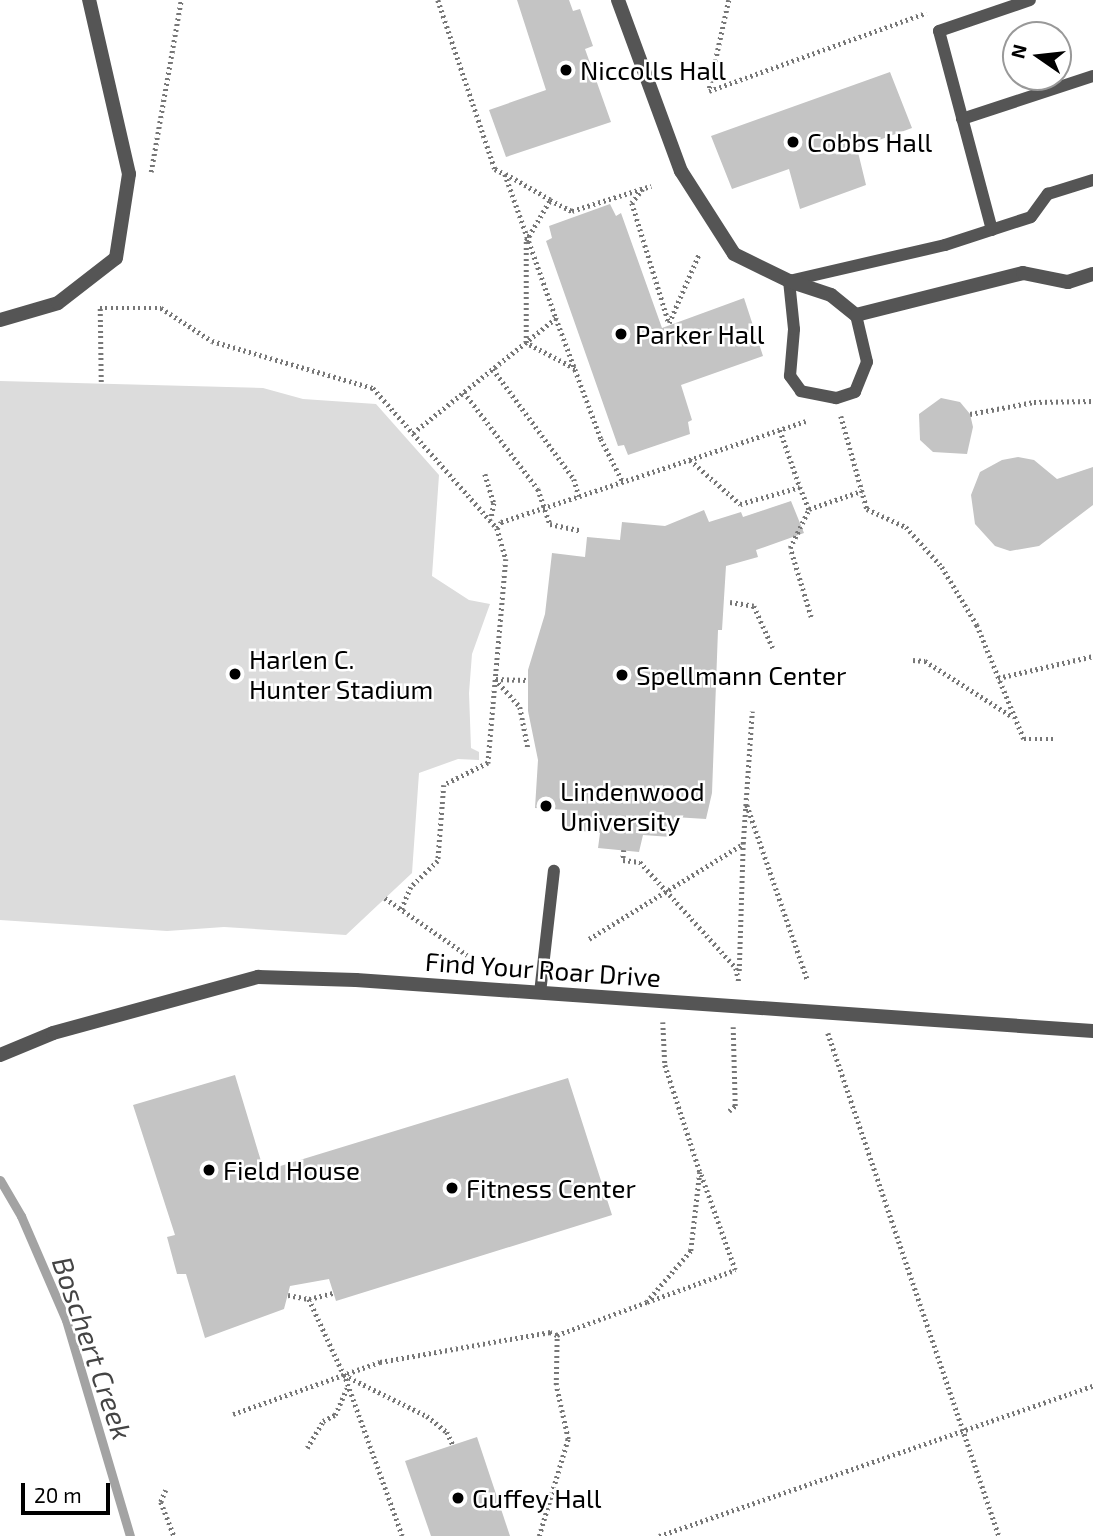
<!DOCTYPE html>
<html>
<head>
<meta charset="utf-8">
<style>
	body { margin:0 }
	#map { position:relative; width:1093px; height:1536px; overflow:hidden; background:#fff; font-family:"Exo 2",sans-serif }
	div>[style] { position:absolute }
	.green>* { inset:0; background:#dcdcdc }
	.stream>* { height:9px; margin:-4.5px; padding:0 4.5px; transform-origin:4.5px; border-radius:4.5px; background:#a3a3a3 }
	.building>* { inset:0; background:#c4c4c4 }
	.path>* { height:4.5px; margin-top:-2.25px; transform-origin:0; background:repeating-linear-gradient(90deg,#777 0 2px,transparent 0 5.5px) }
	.lane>* { height:12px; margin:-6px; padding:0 6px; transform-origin:6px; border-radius:6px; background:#555 }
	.street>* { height:14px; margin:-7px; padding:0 7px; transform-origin:7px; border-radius:7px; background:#555 }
	.dots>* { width:19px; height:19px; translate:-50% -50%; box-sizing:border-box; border:4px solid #fff; border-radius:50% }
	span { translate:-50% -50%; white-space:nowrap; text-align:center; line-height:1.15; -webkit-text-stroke:5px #fff; paint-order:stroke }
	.poi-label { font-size:26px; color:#000 }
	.left { translate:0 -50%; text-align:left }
	.street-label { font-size:26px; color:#000 }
	.water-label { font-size:28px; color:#444; font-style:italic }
	.north { position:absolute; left:1002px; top:21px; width:70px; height:70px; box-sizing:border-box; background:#fff; border:2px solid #999; border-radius:50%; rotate:284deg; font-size:19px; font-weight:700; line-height:28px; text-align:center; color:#000 }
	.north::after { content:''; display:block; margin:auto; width:24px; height:32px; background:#000; clip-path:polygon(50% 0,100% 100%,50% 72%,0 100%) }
	.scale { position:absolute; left:21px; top:1483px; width:89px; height:32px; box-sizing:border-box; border:4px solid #000; border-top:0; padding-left:9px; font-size:21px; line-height:24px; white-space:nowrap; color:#000; -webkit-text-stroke:5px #fff; paint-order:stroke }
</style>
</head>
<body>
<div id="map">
	<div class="green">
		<i style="clip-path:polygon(0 381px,263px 388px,303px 399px,376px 404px,439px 475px,432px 576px,469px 600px,490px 604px,472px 654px,469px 693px,471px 748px,479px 752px,479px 760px,458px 759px,419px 773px,412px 873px,346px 935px,224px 927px,167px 931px,0 920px)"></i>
	</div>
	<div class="stream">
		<i style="left:0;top:1180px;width:42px;rotate:59.7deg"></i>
		<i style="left:21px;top:1216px;width:113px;rotate:66.6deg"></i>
		<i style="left:66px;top:1320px;width:225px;rotate:73.5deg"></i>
	</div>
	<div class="building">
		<i style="clip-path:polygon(517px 0,569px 0,573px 11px,580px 9px,593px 46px,585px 49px,611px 122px,506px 157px,489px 110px,546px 90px)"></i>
		<i style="clip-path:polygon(890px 72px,912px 128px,857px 148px,866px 185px,800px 209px,789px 169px,732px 189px,711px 136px)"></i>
		<i style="clip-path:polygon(610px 204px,616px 216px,621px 213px,662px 328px,744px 298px,763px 356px,681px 385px,692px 420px,688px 422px,690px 434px,628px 455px,624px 445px,618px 446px,546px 241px,552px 238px,549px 226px)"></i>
		<i style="clip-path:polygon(941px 398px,960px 402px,970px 414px,973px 427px,967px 454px,933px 452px,920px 440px,919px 414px)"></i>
		<i style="clip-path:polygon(1018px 457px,1034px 460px,1057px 479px,1093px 467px,1093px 505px,1039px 546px,1010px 551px,995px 546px,975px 524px,971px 495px,980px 472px,1002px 460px)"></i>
		<i style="clip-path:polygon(791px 501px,804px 533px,756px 550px,758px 557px,726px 566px,722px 630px,718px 630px,712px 793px,706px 819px,674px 817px,671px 837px,643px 835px,639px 852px,598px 848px,600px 833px,565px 829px,567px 810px,535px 808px,538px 760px,528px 711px,528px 670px,545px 614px,552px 553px,585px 557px,587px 537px,620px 540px,622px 522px,665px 526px,704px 510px,709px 522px,741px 512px,743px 517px)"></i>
		<i style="clip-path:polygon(235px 1075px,264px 1171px,568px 1078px,612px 1215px,336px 1301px,329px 1279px,290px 1286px,284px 1309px,205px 1338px,186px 1274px,177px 1274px,167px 1237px,175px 1235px,133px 1105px)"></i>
		<i style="clip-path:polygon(477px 1437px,510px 1536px,431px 1536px,405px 1461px)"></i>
	</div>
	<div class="path">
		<i style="left:438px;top:0;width:178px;rotate:71.4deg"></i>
		<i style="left:495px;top:169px;width:11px;rotate:27deg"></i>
		<i style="left:729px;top:0;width:93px;rotate:102.4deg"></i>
		<i style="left:709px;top:91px;width:231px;rotate:-19.8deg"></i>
		<i style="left:151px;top:172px;width:175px;rotate:-80.1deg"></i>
		<i style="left:643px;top:189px;width:18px;rotate:128deg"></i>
		<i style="left:632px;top:203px;width:126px;rotate:72.9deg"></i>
		<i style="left:669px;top:323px;width:75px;rotate:-66.5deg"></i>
		<i style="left:550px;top:200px;width:52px;rotate:-150deg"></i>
		<i style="left:505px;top:174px;width:153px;rotate:70.5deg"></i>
		<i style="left:493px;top:369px;width:137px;rotate:53.6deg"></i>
		<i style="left:574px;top:479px;width:18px;rotate:74deg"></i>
		<i style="left:575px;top:369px;width:55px;rotate:-152deg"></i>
		<i style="left:526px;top:343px;width:102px;rotate:-90deg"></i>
		<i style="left:526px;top:241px;width:48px;rotate:-59.7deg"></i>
		<i style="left:550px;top:200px;width:25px;rotate:27deg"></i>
		<i style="left:572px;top:211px;width:83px;rotate:-17.6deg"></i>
		<i style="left:101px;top:382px;width:74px;rotate:-90.8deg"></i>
		<i style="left:100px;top:308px;width:61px"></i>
		<i style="left:161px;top:308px;width:61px;rotate:32.9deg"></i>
		<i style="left:212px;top:341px;width:168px;rotate:16.3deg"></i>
		<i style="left:373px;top:388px;width:187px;rotate:48.5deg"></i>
		<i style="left:497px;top:528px;width:32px;rotate:74deg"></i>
		<i style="left:506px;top:559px;width:205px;rotate:95deg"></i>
		<i style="left:488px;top:763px;width:49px;rotate:153.4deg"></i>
		<i style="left:444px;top:785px;width:76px;rotate:94.5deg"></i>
		<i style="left:438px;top:861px;width:37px;rotate:136deg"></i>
		<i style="left:411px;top:887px;width:26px;rotate:113deg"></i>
		<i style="left:464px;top:392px;width:122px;rotate:52.7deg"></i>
		<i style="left:538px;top:489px;width:37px;rotate:71deg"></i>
		<i style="left:550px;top:524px;width:30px;rotate:12deg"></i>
		<i style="left:970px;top:414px;width:65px;rotate:-10.6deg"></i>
		<i style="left:1034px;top:402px;width:59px;rotate:-1deg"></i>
		<i style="left:841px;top:416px;width:97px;rotate:74.4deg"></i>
		<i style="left:867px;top:509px;width:43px;rotate:24.8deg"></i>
		<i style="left:906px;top:527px;width:54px;rotate:48deg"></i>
		<i style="left:942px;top:567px;width:68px;rotate:58.9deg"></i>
		<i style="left:977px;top:625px;width:123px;rotate:67.6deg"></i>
		<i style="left:1024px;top:739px;width:30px"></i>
		<i style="left:780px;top:430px;width:60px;rotate:70.7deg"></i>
		<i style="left:413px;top:433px;width:184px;rotate:-38.8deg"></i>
		<i style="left:556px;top:318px;width:129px;rotate:69.6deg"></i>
		<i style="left:601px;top:439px;width:48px;rotate:62.9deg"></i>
		<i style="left:690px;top:460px;width:67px;rotate:41.3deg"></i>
		<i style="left:740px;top:504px;width:62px;rotate:-15.8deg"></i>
		<i style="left:800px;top:487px;width:24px;rotate:68deg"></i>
		<i style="left:485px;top:474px;width:30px;rotate:73deg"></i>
		<i style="left:494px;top:503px;width:17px;rotate:100deg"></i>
		<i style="left:497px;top:528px;width:7px;rotate:-56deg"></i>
		<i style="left:501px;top:522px;width:321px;rotate:-18.3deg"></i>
		<i style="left:730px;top:602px;width:24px;rotate:9deg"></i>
		<i style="left:754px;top:606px;width:46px;rotate:65.7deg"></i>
		<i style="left:811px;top:617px;width:72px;rotate:-106.9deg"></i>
		<i style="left:790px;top:548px;width:43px;rotate:-64deg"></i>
		<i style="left:809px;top:509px;width:56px;rotate:-18.8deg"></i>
		<i style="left:913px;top:660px;width:12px;rotate:5deg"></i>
		<i style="left:925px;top:661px;width:104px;rotate:32.5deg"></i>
		<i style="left:998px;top:678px;width:98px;rotate:-13deg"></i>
		<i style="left:495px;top:679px;width:38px;rotate:48deg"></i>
		<i style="left:520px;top:707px;width:42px;rotate:79deg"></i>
		<i style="left:496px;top:679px;width:32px;rotate:2deg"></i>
		<i style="left:747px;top:805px;width:186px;rotate:70.9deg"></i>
		<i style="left:624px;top:850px;width:10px;rotate:96deg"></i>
		<i style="left:623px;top:860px;width:17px;rotate:7deg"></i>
		<i style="left:640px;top:862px;width:143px;rotate:47.8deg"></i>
		<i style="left:736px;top:968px;width:14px;rotate:78deg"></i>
		<i style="left:385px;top:898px;width:100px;rotate:34.8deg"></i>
		<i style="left:589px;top:939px;width:181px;rotate:-31.7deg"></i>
		<i style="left:743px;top:844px;width:133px;rotate:-86.1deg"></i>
		<i style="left:739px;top:971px;width:127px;rotate:-88.2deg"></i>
		<i style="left:663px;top:1022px;width:43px;rotate:87.3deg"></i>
		<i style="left:665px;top:1065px;width:113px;rotate:71.9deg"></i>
		<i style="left:828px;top:1033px;width:531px;rotate:71.22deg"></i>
		<i style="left:729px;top:1111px;width:8px;rotate:-40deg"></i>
		<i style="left:735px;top:1106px;width:79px;rotate:-91.5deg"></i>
		<i style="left:288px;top:1295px;width:21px;rotate:11deg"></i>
		<i style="left:309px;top:1299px;width:25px;rotate:-14deg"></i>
		<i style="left:309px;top:1299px;width:84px;rotate:65.3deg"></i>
		<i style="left:233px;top:1414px;width:156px;rotate:-19.5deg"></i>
		<i style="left:380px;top:1362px;width:173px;rotate:-10deg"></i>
		<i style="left:550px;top:1332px;width:8px;rotate:23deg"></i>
		<i style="left:307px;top:1448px;width:31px;rotate:-59deg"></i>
		<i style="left:323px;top:1421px;width:13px;rotate:-27deg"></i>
		<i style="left:335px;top:1415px;width:32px;rotate:-66deg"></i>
		<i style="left:166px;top:1490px;width:13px;rotate:113deg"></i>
		<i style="left:161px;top:1502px;width:36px;rotate:69deg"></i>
		<i style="left:402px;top:1536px;width:171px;rotate:-109.8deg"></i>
		<i style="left:344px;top:1375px;width:93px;rotate:26.3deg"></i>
		<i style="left:427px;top:1416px;width:26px;rotate:39deg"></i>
		<i style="left:447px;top:1432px;width:14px;rotate:65deg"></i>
		<i style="left:539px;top:1536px;width:101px;rotate:-73.4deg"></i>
		<i style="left:568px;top:1439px;width:55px;rotate:-102.5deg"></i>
		<i style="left:556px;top:1385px;width:50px;rotate:-88.9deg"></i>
		<i style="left:557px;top:1335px;width:96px;rotate:-20.1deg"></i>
		<i style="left:647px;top:1302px;width:94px;rotate:-20deg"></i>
		<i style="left:735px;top:1270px;width:104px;rotate:-109.7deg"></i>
		<i style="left:700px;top:1172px;width:80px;rotate:96.5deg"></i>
		<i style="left:691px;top:1251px;width:67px;rotate:130.8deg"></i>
		<i style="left:659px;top:1536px;width:459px;rotate:-19.1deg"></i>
	</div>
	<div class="lane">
		<i style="left:962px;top:119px;width:138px;rotate:-18.2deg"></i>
		<i style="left:992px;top:230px;width:206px;rotate:-104.9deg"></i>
		<i style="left:939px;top:31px;width:96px;rotate:-18.8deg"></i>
		<i style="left:856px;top:315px;width:48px;rotate:76.8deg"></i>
		<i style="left:867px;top:362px;width:32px;rotate:112deg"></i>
		<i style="left:855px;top:392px;width:20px;rotate:162deg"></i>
		<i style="left:836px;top:398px;width:36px;rotate:-169deg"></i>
		<i style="left:801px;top:391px;width:19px;rotate:-126deg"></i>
		<i style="left:790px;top:376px;width:47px;rotate:-85.1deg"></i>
		<i style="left:794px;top:329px;width:48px;rotate:-95.9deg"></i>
		<i style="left:789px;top:281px;width:160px;rotate:-13deg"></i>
		<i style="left:945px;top:245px;width:90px;rotate:-18deg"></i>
		<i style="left:1031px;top:217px;width:29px;rotate:-54deg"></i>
		<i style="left:1048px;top:194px;width:47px;rotate:-17.3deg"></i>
		<i style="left:540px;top:993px;width:123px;rotate:-83.5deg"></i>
	</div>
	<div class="street">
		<i style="left:618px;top:0;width:182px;rotate:69.8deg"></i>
		<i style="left:681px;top:171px;width:98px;rotate:57.4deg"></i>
		<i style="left:734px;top:254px;width:61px;rotate:26.1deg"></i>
		<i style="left:789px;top:281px;width:44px;rotate:18.4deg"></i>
		<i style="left:831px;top:295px;width:32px;rotate:39deg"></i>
		<i style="left:856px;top:315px;width:172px;rotate:-14.1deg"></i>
		<i style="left:1023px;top:273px;width:46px;rotate:11.3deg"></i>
		<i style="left:1068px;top:282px;width:26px;rotate:-18deg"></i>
		<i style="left:0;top:320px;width:60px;rotate:-16.3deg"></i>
		<i style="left:58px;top:303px;width:73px;rotate:-37.8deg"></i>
		<i style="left:116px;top:258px;width:85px;rotate:-81.2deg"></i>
		<i style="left:129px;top:174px;width:179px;rotate:-102.9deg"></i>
		<i style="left:0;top:1055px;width:57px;rotate:-22.5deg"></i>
		<i style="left:53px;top:1033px;width:213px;rotate:-15.3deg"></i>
		<i style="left:258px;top:977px;width:98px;rotate:1.8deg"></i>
		<i style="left:356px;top:980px;width:739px;rotate:3.96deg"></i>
	</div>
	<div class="dots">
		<i style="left:566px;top:70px;background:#000"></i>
		<i style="left:793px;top:142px;background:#000"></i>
		<i style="left:621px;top:334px;background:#000"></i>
		<i style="left:235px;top:674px;background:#000"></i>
		<i style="left:622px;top:675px;background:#000"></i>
		<i style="left:546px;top:806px;background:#000"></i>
		<i style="left:209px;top:1170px;background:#000"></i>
		<i style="left:452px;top:1188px;background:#000"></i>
		<i style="left:458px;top:1498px;background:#000"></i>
	</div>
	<div class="poi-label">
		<span class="left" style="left:580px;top:70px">Niccolls Hall</span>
		<span class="left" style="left:807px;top:142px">Cobbs Hall</span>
		<span class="left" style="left:635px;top:334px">Parker Hall</span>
		<span class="left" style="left:249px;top:674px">Harlen C.<br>Hunter Stadium</span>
		<span class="left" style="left:636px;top:675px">Spellmann Center</span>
		<span class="left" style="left:560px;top:806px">Lindenwood<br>University</span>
		<span class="left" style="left:223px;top:1170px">Field House</span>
		<span class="left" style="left:466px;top:1188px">Fitness Center</span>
		<span class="left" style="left:472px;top:1498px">Guffey Hall</span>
	</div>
	<div class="street-label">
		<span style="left:543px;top:969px;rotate:4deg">Find Your Roar Drive</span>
	</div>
	<div class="water-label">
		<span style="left:93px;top:1348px;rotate:71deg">Boschert Creek</span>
	</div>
	<div class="north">N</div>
	<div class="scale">20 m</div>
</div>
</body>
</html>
